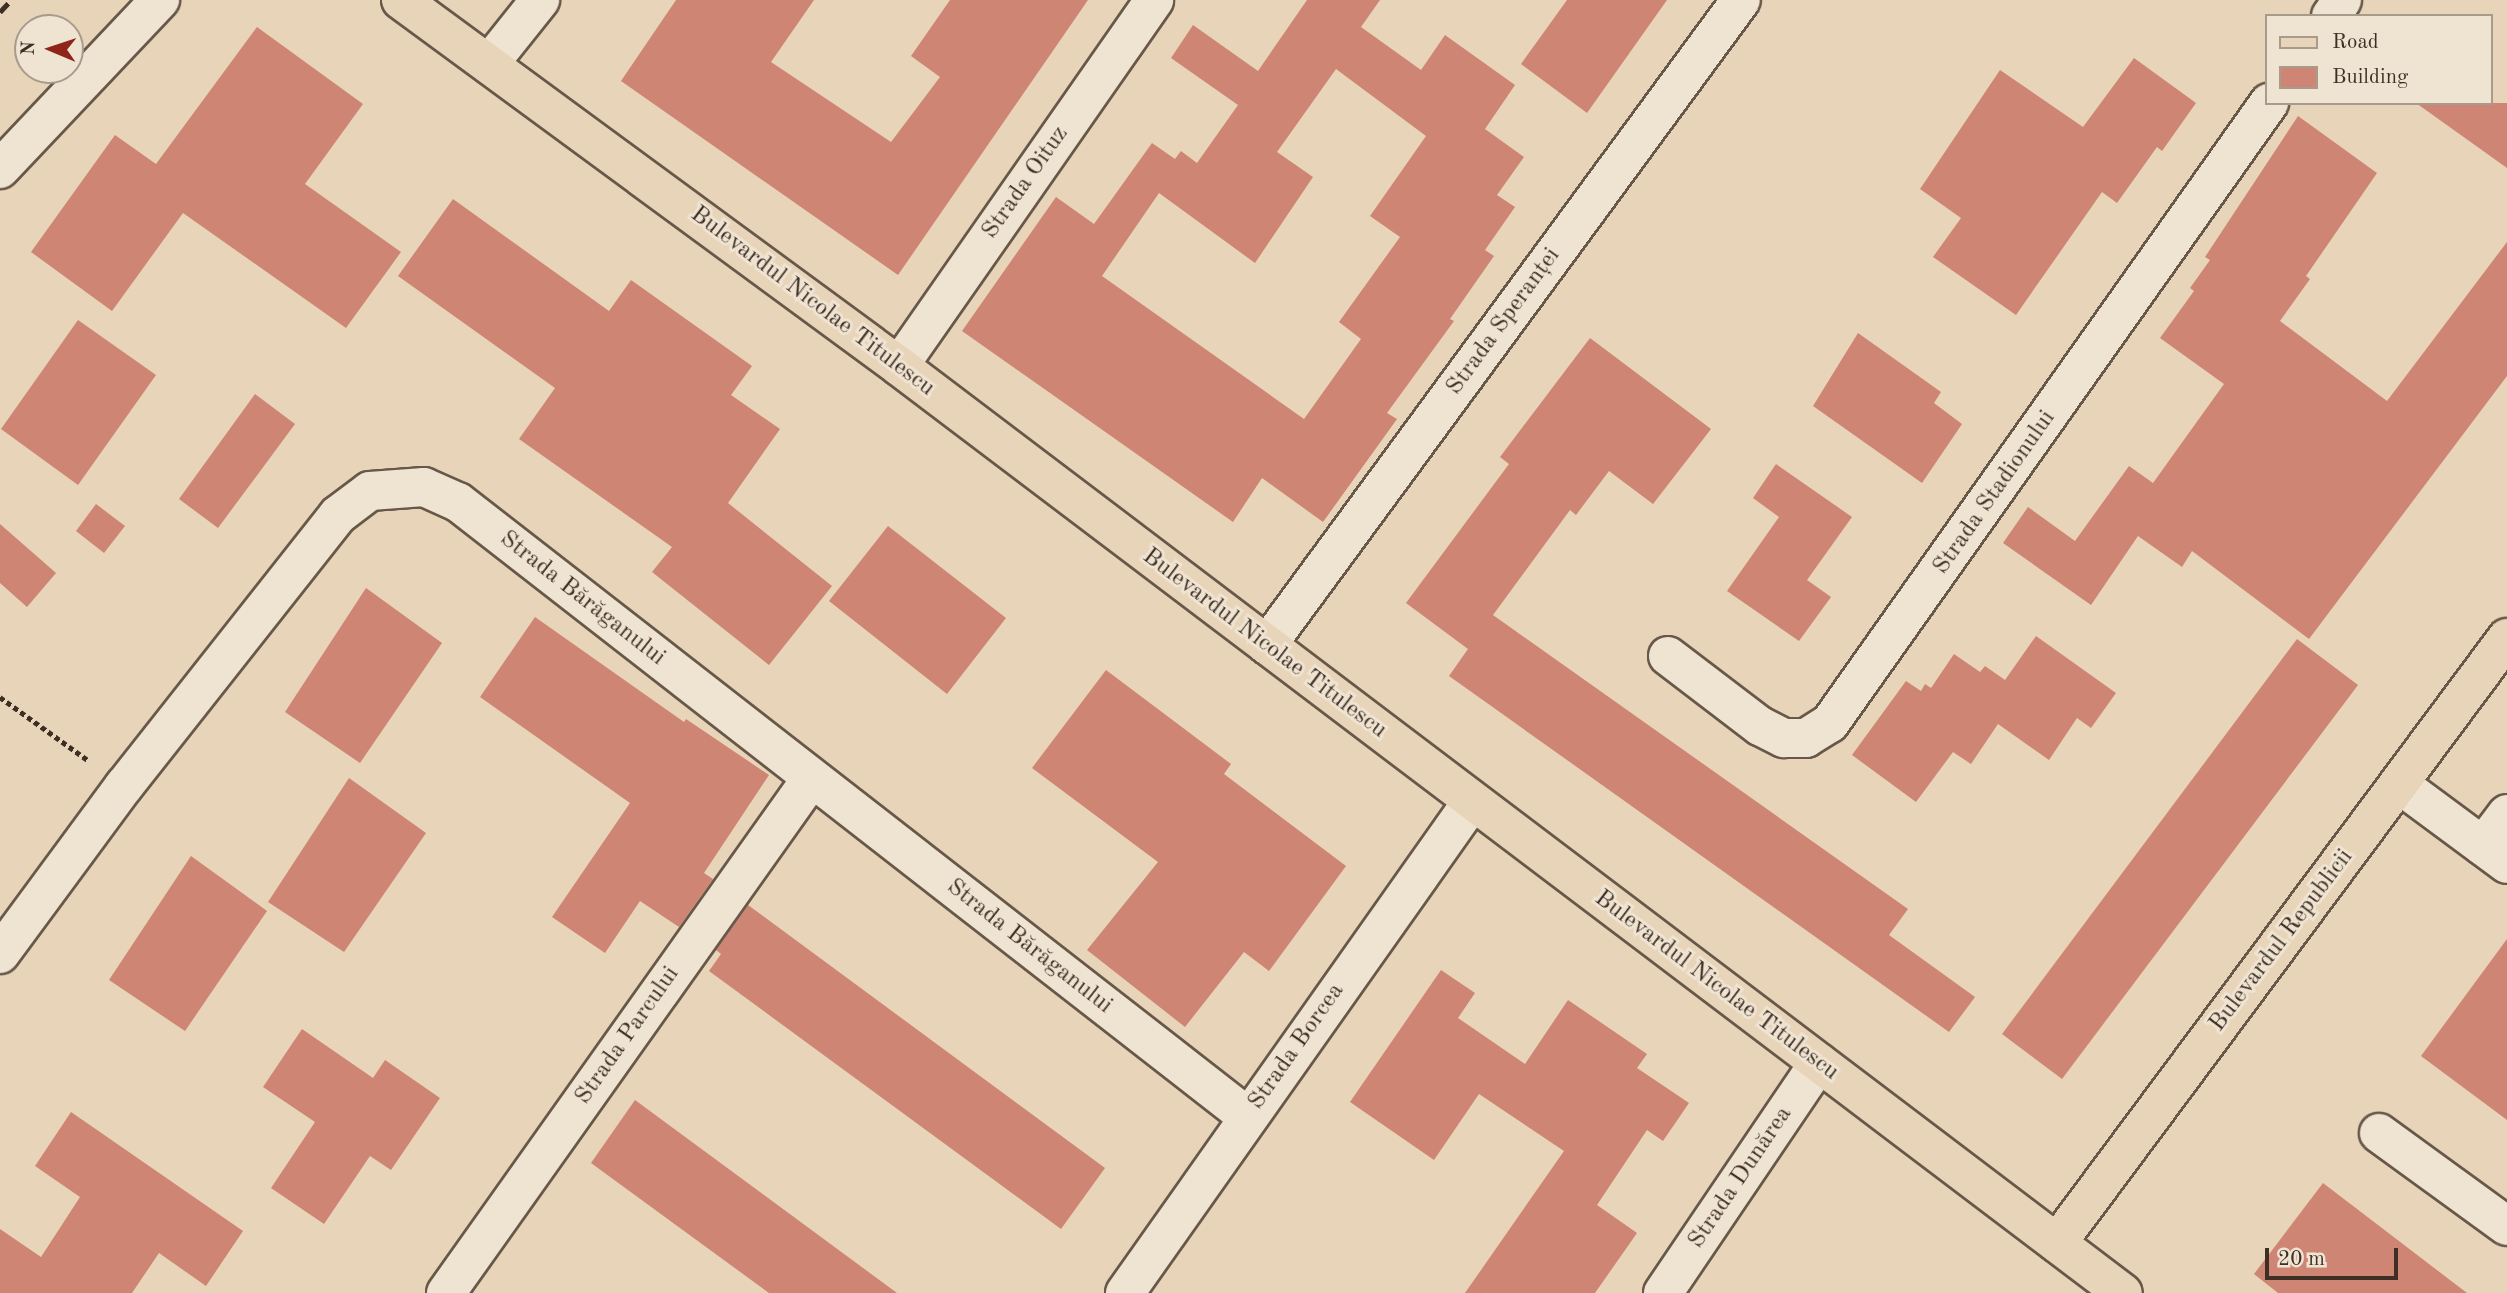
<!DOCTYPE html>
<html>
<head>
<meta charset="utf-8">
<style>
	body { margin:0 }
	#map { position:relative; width:2507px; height:1293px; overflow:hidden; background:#e7d4b9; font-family:"Old Standard TT",serif }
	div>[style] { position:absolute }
	.building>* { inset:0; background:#ce8574 }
	.path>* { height:4.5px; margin-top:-2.25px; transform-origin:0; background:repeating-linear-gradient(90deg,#3e2f24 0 5px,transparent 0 8.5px) }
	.roads { filter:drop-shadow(2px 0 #685849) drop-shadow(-2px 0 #685849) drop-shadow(0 2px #685849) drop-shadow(0 -2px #685849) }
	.minor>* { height:38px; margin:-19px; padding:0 19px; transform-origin:19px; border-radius:19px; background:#efe3d2 }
	.major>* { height:38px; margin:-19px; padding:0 19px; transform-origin:19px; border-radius:19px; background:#e7d4b9 }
	.rail>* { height:5px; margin-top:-2.5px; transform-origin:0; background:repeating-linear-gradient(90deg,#3e2f24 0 12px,transparent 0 24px) }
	span { translate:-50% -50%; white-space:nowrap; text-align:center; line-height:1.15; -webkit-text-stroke:6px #efe3d2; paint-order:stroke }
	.street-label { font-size:24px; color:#3e2f24 }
	.legend { position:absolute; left:2265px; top:14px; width:228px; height:91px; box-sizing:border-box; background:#efe3d2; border:2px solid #a89b8c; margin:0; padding:9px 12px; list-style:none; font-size:21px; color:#3e2f24 }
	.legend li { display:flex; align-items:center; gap:14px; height:35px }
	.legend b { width:35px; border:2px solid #a89b8c }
	.north { position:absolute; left:14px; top:14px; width:70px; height:70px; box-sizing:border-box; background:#efe3d2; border:2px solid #a89b8c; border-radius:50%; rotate:272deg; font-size:19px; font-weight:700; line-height:28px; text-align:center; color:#3e2f24 }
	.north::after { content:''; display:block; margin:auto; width:24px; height:32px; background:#8f2418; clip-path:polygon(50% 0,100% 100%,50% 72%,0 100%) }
	.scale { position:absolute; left:2265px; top:1248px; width:133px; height:32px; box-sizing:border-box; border:4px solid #3e2f24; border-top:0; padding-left:9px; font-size:21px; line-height:24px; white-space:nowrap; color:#3e2f24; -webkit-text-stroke:5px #efe3d2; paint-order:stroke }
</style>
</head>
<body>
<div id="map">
	<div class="building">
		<i style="clip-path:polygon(676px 0,814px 0,771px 62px,891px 142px,940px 77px,911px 56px,950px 0,1088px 0,898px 275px,621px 81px)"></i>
		<i style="clip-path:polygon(evenodd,1307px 0,1380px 0,1361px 27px,1421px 70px,1445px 35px,1515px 85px,1485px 129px,1524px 157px,1497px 195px,1515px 207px,1485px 250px,1494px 256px,1450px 319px,1454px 321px,1387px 413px,1397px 419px,1323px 522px,1262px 478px,1233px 522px,962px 331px,1056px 197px,1094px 224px,1152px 143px,1175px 159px,1181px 151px,1197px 163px,1238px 105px,1171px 58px,1193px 25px,1258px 71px,1307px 0,1336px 69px,1426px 136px,1370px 216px,1400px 237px,1339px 322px,1361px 339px,1304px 419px,1102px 276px,1159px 193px,1255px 263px,1313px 177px,1277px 152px,1336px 69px)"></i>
		<i style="clip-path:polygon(1567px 0,1667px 0,1587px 113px,1521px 64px)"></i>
		<i style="clip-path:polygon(257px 27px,363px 104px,305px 184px,401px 252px,346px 328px,183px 213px,112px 311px,31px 252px,115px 135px,156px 164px)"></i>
		<i style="clip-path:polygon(2134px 58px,2196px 103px,2162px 151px,2157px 147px,2117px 203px,2102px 192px,2016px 315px,1933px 257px,1961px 218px,1920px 189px,2000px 70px,2083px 127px)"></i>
		<i style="clip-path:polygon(2416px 103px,2507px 103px,2507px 168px)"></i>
		<i style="clip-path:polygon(2298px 116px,2377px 173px,2306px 276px,2310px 279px,2280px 321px,2387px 401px,2507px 242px,2507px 376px,2309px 639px,2192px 551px,2182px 567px,2138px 536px,2091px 605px,2003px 543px,2028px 507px,2075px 541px,2129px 466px,2153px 483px,2224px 384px,2160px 338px,2194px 291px,2190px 288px,2210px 260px,2205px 257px)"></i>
		<i style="clip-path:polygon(453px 199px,609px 311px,631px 280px,752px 366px,731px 395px,780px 429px,728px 503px,832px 586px,769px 665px,652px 572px,672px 547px,519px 439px,555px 388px,398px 276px)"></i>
		<i style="clip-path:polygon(78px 320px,156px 375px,78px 485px,1px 429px)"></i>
		<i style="clip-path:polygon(1858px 333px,1941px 392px,1934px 403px,1962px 424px,1922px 483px,1813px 406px)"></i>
		<i style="clip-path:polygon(1590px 338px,1711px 429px,1653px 504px,1609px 471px,1576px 515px,1570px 510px,1493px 615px,1908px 909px,1889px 935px,1975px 997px,1949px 1032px,1449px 676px,1468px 649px,1406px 603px,1509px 464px,1500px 457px)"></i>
		<i style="clip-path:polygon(255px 394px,295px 424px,218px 528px,179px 499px)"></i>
		<i style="clip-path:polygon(1776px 464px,1852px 517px,1807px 580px,1831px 597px,1799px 641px,1727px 591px,1779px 517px,1753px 498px)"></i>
		<i style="clip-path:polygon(96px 504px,125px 526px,104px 553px,76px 531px)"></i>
		<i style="clip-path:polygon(0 524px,56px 573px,27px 607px,0 583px)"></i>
		<i style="clip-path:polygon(888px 526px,1006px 618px,947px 694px,829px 601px)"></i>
		<i style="clip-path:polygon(366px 588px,442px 643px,360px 763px,285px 712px)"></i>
		<i style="clip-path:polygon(535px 617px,684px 722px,686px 719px,769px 775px,704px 873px,713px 879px,679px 927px,640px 901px,605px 953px,552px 917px,630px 803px,480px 697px)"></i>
		<i style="clip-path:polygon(2036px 636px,2116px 693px,2091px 728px,2077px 718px,2049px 760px,1998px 724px,1971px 764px,1953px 752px,1916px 802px,1852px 755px,1906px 681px,1921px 691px,1925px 684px,1931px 688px,1954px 654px,1980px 672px,1985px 666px,2005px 680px)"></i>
		<i style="clip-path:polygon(2297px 639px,2358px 685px,2062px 1079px,2002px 1034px)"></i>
		<i style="clip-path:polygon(1106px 670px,1231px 764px,1224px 774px,1346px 866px,1269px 971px,1244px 952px,1185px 1027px,1087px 950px,1158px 862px,1032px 768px)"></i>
		<i style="clip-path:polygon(349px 778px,426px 833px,344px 952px,268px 902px)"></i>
		<i style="clip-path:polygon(191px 856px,267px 911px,185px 1031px,109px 980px)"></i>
		<i style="clip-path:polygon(748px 905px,1105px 1168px,1061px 1229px,709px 971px,721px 954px,716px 950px)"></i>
		<i style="clip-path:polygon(2507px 939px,2507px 1120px,2421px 1056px)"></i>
		<i style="clip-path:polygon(1441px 970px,1475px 993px,1458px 1018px,1525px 1064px,1568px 1000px,1647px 1054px,1637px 1068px,1689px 1103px,1663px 1141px,1647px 1130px,1597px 1205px,1637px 1233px,1595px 1293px,1465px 1293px,1564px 1151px,1479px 1094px,1434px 1160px,1350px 1102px)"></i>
		<i style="clip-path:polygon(302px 1029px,373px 1078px,385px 1060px,440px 1098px,391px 1170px,370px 1156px,324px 1224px,271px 1188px,315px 1122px,263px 1087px)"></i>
		<i style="clip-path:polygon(635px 1100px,897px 1293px,769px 1293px,591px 1163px)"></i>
		<i style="clip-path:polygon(71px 1112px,243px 1231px,206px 1286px,159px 1253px,132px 1293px,0 1293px,0 1229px,41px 1257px,80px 1197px,35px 1166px)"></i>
		<i style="clip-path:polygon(2323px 1183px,2467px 1293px,2278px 1293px,2254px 1274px)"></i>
	</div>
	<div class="path">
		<i style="left:0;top:697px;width:110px;rotate:35.7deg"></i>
	</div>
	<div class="roads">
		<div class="minor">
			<i style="left:2331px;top:16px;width:19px;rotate:-55deg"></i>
			<i style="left:489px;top:64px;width:82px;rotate:-51.4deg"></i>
			<i style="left:0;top:169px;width:233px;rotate:-46.6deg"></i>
			<i style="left:899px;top:366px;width:446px;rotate:-55.1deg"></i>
			<i style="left:1267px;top:645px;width:800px;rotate:-53.69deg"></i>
			<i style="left:1668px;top:656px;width:116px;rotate:37.3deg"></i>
			<i style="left:1760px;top:726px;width:27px;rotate:27deg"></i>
			<i style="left:1784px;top:738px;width:22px"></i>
			<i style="left:1806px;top:738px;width:28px;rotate:-32deg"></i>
			<i style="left:1830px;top:723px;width:760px;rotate:-54.7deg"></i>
			<i style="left:2399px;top:784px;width:134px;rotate:36.5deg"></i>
			<i style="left:2483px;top:846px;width:40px;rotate:-53deg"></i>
			<i style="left:0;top:954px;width:209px;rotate:-53.6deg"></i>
			<i style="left:124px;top:786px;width:345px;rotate:-51.7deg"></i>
			<i style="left:338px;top:515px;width:40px;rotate:-37deg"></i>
			<i style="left:370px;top:491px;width:54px;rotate:-4.2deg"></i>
			<i style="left:424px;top:487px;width:37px;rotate:24deg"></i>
			<i style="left:458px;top:502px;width:1001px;rotate:37.9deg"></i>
			<i style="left:2379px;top:1133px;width:158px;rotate:36deg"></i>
			<i style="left:446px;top:1293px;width:630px;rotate:-54.62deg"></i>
			<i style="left:1125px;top:1293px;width:600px;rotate:-54.77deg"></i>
			<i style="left:1663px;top:1293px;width:278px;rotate:-55.9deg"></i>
		</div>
		<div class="major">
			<i style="left:401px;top:0;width:618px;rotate:36.31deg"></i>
			<i style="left:899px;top:366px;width:1535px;rotate:37.14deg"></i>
			<i style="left:2057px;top:1243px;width:754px;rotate:-53.36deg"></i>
		</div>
	</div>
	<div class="rail">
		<i style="left:0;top:12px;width:16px;rotate:-47deg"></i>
	</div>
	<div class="street-label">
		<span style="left:1026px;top:183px;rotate:-55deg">Strada Oituz</span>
		<span style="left:812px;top:302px;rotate:37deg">Bulevardul Nicolae Titulescu</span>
		<span style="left:1504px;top:322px;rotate:-54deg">Strada Speranței</span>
		<span style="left:1995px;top:493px;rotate:-55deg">Strada Stadionului</span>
		<span style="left:582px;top:599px;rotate:38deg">Strada Bărăganului</span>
		<span style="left:1264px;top:644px;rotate:37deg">Bulevardul Nicolae Titulescu</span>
		<span style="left:2282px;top:941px;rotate:-53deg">Bulevardul Republicii</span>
		<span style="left:1029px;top:947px;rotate:38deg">Strada Bărăganului</span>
		<span style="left:1716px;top:986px;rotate:37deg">Bulevardul Nicolae Titulescu</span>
		<span style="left:628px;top:1036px;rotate:-55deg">Strada Parcului</span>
		<span style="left:1297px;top:1047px;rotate:-55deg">Strada Borcea</span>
		<span style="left:1741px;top:1178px;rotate:-56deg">Strada Dunărea</span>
	</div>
	<ul class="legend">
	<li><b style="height:9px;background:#e7d4b9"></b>Road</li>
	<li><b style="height:19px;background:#ce8574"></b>Building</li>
	</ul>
	<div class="north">N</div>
	<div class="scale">20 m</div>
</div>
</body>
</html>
